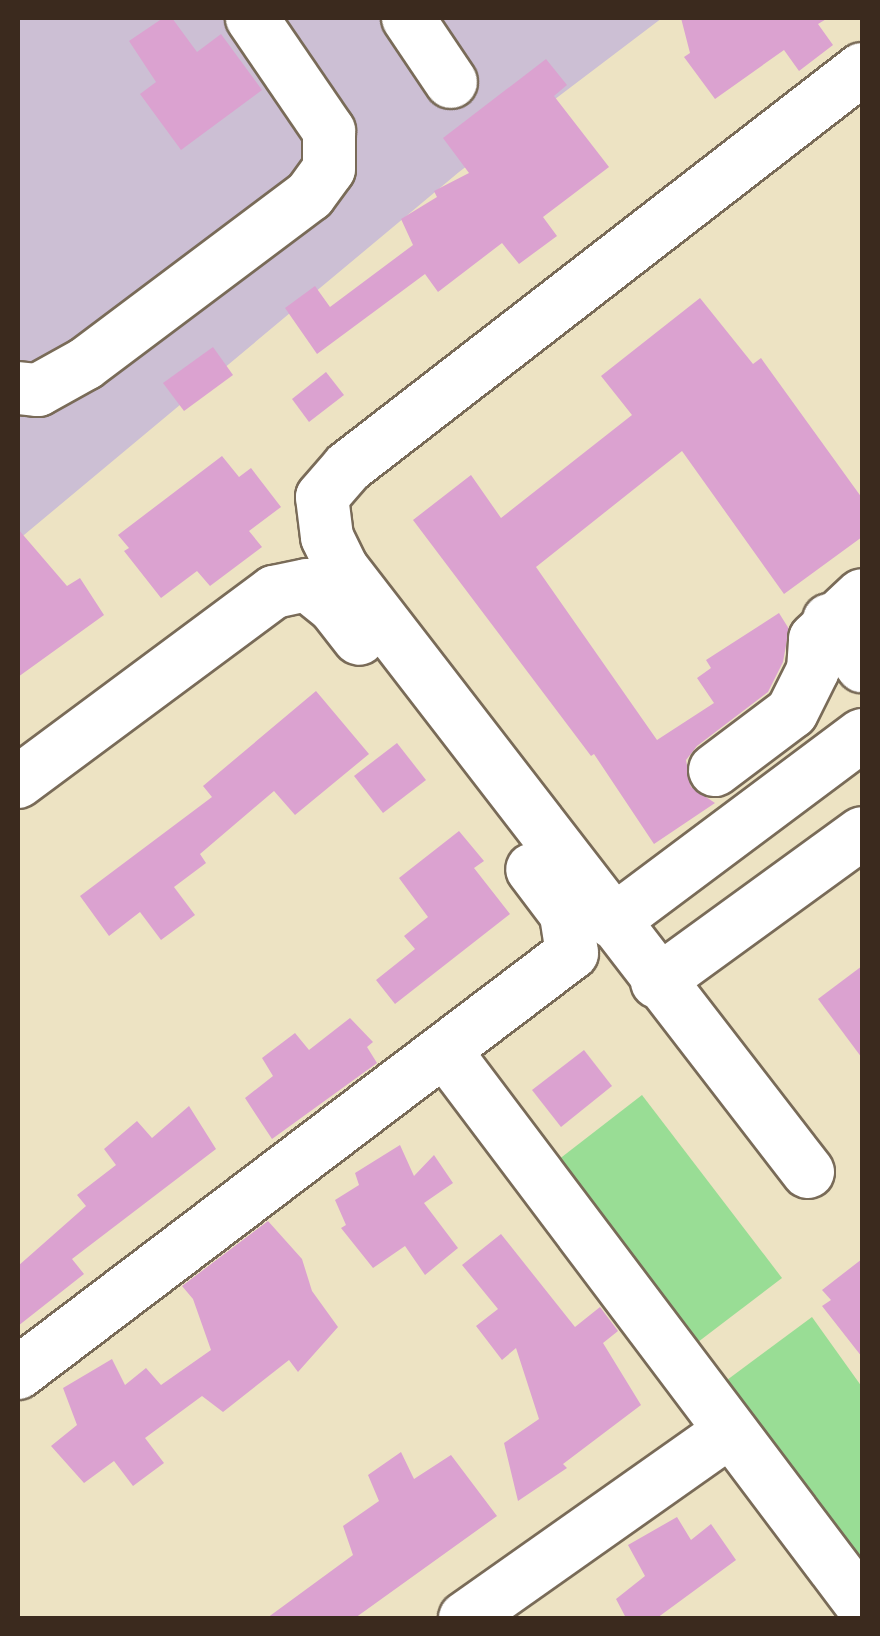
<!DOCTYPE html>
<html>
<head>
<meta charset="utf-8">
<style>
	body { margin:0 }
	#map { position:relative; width:880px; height:1636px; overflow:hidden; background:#ede3c3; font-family:"Shantell Sans",sans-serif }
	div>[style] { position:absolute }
	.industrial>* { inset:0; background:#ccbfd4 }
	.green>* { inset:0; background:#99dd95 }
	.building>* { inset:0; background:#dba2d0 }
	.roads { filter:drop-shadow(2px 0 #796b58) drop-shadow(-2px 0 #796b58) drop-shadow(0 2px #796b58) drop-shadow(0 -2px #796b58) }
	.minor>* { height:52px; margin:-26px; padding:0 26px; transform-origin:26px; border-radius:26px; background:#fff }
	span { translate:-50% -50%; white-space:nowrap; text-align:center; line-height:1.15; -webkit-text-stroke:8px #fff; paint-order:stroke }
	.frame { position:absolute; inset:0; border:20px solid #3b2a1e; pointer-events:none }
</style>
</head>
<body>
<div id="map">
	<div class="industrial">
		<i style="clip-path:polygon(18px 18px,662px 18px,459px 172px,18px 540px)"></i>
	</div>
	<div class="green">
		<i style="clip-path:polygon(642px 1095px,782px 1278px,698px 1342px,558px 1160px)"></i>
		<i style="clip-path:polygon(812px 1317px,862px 1387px,862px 1566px,727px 1380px)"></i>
	</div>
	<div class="building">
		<i style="clip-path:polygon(163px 18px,172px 18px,197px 52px,221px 34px,262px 90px,181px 150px,140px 94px,156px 82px,129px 41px)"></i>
		<i style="clip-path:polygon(681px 18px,828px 18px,818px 24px,833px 45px,799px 71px,784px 50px,715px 99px,684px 57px,690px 53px)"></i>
		<i style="clip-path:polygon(546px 59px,567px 85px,554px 96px,609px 167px,543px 217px,557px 236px,519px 264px,502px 243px,438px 292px,425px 274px,317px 354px,285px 308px,315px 286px,330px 307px,413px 245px,401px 219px,437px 197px,434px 191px,469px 173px,443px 138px)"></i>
		<i style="clip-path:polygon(700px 298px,753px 364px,761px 358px,862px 498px,862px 537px,784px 594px,682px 451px,536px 567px,657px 740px,714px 703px,697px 678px,711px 668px,706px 660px,779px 613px,789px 629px,783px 662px,768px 692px,697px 746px,686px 760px,691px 787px,715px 803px,654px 844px,594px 754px,591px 756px,413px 520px,471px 475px,501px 518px,632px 415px,601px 376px)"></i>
		<i style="clip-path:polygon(213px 347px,233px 375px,184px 411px,163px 383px)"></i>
		<i style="clip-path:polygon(326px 372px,344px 395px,309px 422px,292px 399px)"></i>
		<i style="clip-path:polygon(222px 456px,239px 477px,251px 468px,281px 507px,249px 531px,262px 547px,210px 586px,197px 571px,161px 598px,124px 551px,129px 548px,118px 535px)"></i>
		<i style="clip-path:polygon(18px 529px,67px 586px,80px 578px,104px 615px,18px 677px)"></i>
		<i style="clip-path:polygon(316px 691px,369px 754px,295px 815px,274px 791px,200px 854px,206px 863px,174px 887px,195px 915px,161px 940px,140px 912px,109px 936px,80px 896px,212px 797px,203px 786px)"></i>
		<i style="clip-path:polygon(397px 743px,426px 780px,383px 813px,354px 776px)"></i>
		<i style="clip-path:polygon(459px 831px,484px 861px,474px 868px,510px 914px,395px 1004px,376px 980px,415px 949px,404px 936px,428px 917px,399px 878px)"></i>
		<i style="clip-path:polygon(862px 966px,862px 1058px,818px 999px)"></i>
		<i style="clip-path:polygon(350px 1018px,373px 1042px,367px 1047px,377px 1063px,272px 1139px,245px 1098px,273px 1076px,262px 1058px,295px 1033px,309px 1050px)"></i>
		<i style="clip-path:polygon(584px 1050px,612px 1086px,561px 1127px,532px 1090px)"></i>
		<i style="clip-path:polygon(189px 1106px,216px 1149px,72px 1259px,84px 1274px,18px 1326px,18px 1266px,86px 1206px,77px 1195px,116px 1165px,104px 1149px,137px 1121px,152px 1138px)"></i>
		<i style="clip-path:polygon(400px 1145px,414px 1176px,434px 1155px,453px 1183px,424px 1203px,458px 1248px,425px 1275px,405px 1246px,373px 1268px,341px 1228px,346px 1225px,335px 1200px,359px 1185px,355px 1173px)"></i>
		<i style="clip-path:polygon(268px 1221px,302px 1259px,312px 1291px,338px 1327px,298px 1372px,289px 1360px,223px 1412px,202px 1396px,145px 1438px,164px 1463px,133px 1486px,114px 1461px,84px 1483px,51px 1446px,77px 1425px,63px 1388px,112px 1359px,125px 1385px,146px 1368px,161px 1385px,211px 1350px,193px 1299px,182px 1286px)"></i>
		<i style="clip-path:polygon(501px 1234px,575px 1327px,600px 1307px,618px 1331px,603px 1343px,641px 1405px,563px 1464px,567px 1468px,518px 1501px,504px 1443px,539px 1419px,516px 1348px,502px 1360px,476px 1326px,498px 1309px,462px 1265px)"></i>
		<i style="clip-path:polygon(862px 1259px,862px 1357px,822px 1306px,831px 1300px,822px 1290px)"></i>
		<i style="clip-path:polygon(401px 1452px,414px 1479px,451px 1455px,497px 1516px,355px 1618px,267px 1618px,353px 1555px,343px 1526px,379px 1501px,368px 1475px)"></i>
		<i style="clip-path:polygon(677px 1517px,691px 1540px,711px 1524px,736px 1560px,657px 1618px,626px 1618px,616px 1599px,645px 1576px,628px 1545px)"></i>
	</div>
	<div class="roads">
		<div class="minor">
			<i style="left:408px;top:18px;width:77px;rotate:56.1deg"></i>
			<i style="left:18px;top:388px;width:20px;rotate:6deg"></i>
			<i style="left:38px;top:390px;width:54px;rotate:-29deg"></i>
			<i style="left:85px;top:364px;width:281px;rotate:-36.9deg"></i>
			<i style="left:310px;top:195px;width:32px;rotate:-54deg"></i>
			<i style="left:329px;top:169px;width:38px;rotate:-90deg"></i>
			<i style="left:329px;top:131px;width:137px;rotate:-124.3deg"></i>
			<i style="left:829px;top:620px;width:57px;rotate:54.3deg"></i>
			<i style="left:715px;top:770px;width:96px;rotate:-37deg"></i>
			<i style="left:792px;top:712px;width:47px;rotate:-63.4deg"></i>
			<i style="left:813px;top:670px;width:31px;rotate:-86deg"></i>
			<i style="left:815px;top:639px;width:64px;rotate:-43.1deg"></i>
			<i style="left:18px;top:782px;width:319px;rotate:-36.6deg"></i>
			<i style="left:274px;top:592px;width:34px;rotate:-12deg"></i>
			<i style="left:307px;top:585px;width:36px;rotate:39deg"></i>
			<i style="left:335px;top:608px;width:39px;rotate:52deg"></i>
			<i style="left:612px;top:922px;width:312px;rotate:-36.8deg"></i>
			<i style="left:657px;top:982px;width:253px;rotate:-36deg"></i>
			<i style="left:445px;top:1051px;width:693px;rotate:53.03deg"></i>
			<i style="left:808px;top:1172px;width:763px;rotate:-127.65deg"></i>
			<i style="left:342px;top:568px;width:34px;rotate:-116deg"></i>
			<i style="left:327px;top:537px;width:40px;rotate:-97.1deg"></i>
			<i style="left:322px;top:497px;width:40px;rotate:-49deg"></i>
			<i style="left:348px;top:467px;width:650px;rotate:-37.75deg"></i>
			<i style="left:18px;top:1373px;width:695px;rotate:-37.17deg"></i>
			<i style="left:572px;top:953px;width:39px;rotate:-99deg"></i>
			<i style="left:566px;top:914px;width:56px;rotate:-127.1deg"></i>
			<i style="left:465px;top:1618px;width:324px;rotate:-35.2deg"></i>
		</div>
	</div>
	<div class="frame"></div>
</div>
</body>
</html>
